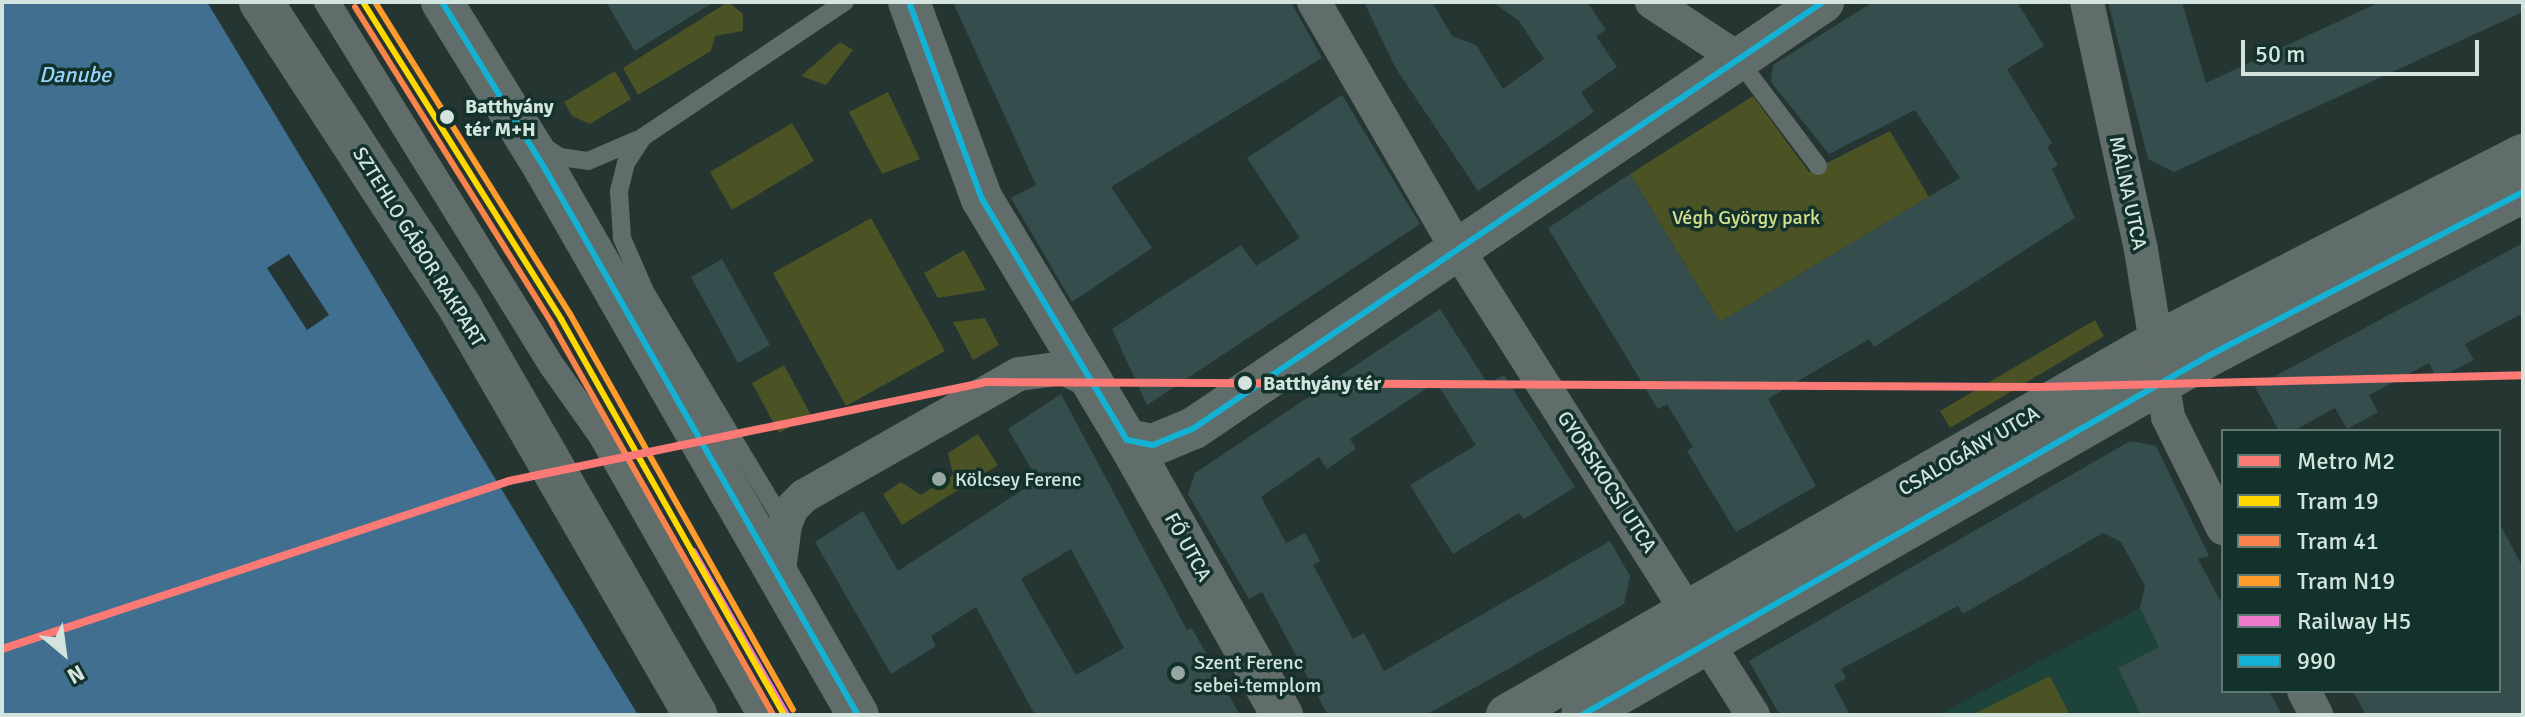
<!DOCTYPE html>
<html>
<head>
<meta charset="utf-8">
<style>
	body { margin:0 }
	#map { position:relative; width:2525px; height:717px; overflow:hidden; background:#253532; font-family:Signika,sans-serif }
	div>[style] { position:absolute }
	.built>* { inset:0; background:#1d433b }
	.green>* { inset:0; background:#4b5224 }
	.water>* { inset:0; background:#416f8f }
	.pier>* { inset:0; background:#253532 }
	.building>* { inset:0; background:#364d4e }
	.service>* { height:18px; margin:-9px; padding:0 9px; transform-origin:9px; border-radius:9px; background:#616d6a }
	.pedestrian>* { height:26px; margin:-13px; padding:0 13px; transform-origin:13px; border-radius:13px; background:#616d6a }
	.minor>* { height:34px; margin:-17px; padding:0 17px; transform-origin:17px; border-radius:17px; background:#616d6a }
	.tertiary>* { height:42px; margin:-21px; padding:0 21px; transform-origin:21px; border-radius:21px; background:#616d6a }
	.secondary>* { height:44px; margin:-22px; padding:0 22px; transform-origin:22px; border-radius:22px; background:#5d6c68 }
	.bus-1>* { height:6px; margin:-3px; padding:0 3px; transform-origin:3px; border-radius:3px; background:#13b2d5 }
	.rail-1>* { height:8px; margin:-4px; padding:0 4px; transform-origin:4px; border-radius:4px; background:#f179ce }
	.tram-1>* { height:6px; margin:-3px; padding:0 3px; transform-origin:3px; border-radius:3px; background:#ffd800 }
	.tram-2>* { height:6px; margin:-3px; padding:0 3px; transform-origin:3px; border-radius:3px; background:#f8844c }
	.tram-3>* { height:6px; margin:-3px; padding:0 3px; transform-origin:3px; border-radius:3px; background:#ff9c2a }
	.metro-1>* { height:8px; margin:-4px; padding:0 4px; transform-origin:4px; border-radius:4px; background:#fc7a76 }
	.dots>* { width:22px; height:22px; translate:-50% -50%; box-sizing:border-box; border:4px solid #13322b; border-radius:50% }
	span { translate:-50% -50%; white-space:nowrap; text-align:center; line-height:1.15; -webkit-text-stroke:7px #13322b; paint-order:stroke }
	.stop-label { font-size:20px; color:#d3e4df; font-weight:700 }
	.left { translate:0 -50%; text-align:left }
	.street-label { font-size:20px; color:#d3e4df }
	.park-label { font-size:20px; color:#d5e08d }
	.poi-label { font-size:20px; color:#d3e4df }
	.water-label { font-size:22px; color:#98d3fe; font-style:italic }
	.frame { position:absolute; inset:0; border:4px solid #d3e4df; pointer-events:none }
	.legend { position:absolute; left:2221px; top:429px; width:280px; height:264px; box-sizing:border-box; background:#13322b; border:2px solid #607973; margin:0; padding:10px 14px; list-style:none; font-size:24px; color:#d3e4df }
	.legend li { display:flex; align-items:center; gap:16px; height:40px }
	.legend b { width:40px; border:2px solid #607973 }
	.north { position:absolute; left:24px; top:613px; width:80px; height:80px; -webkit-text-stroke:6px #13322b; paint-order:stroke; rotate:151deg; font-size:22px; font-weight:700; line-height:32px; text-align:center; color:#d3e4df }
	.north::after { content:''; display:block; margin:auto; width:28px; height:36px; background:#d3e4df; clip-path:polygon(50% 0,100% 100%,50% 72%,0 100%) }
	.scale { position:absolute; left:2241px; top:40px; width:238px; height:36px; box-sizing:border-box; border:4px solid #d3e4df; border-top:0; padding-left:10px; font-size:24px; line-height:28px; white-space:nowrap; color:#d3e4df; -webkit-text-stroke:6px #13322b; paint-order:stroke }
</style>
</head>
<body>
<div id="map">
	<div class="built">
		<i style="clip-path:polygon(2198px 559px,2223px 606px,2223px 691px,2269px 691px,2282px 715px,1938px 715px,2140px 608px,2145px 586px)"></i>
	</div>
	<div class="green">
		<i style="clip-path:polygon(728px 2px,743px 14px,743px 31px,715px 36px,711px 51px,638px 95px,623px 68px)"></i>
		<i style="clip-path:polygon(840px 42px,853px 50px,826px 85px,801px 76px)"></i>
		<i style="clip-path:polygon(615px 71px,631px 99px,590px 124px,572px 116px,564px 102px)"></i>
		<i style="clip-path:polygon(888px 92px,920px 159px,882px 174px,849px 112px)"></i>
		<i style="clip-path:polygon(1753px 96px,1809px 172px,1890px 131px,1929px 197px,1720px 322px,1630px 174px)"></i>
		<i style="clip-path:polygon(792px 123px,814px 161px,732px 210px,710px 172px)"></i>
		<i style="clip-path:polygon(871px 218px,945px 351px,846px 406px,773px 273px)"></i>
		<i style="clip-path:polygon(964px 250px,986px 290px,938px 298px,924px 273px)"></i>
		<i style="clip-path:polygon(985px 318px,999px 345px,973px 360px,953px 322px)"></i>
		<i style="clip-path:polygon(2095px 320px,2104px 336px,1950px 428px,1940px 411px)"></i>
		<i style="clip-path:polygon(784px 365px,811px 415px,779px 433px,752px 383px)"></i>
		<i style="clip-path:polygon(978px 434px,998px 465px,902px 525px,883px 494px,901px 482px,921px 495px,953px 475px,948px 453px)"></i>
		<i style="clip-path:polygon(2050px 676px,2070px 715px,1972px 715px)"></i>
	</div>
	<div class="water">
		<i style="clip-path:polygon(2px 2px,207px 2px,638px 715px,2px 715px)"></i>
	</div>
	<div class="pier">
		<i style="clip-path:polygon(289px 254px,329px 315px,307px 330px,267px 268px)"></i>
	</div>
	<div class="building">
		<i style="clip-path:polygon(606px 2px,714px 2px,635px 51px)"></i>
		<i style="clip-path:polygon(953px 2px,1291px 2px,1322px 58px,1111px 187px,1152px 248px,1072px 302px,1011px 198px,1036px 185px)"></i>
		<i style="clip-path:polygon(1364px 2px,1432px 2px,1452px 36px,1476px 45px,1503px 89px,1544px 59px,1519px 21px,1493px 2px,1587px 2px,1606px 30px,1596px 36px,1617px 67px,1581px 92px,1594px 112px,1478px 191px,1395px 67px)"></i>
		<i style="clip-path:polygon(1873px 2px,2017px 2px,2044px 46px,2007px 69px,2052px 143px,2047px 147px,2058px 165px,2052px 169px,2075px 218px,1874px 347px,1869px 339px,1768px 399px,1816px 486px,1736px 532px,1687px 451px,1693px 447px,1667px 404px,1658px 409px,1548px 228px,1630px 174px,1720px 322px,1960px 178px,1915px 110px,1829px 154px,1771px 82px,1773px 65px)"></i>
		<i style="clip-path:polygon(2108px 2px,2182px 2px,2206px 83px,2380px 2px,2523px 2px,2523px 12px,2174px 172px,2148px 159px)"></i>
		<i style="clip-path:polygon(1342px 95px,1420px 224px,1147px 405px,1112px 329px,1241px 245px,1256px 266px,1300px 238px,1247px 158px)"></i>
		<i style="clip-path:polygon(2523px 243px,2523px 313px,2465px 344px,2474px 360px,2437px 379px,2429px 363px,2369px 395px,2378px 412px,2347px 429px,2335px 408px,2293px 431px,2279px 431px,2255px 387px)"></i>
		<i style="clip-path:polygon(722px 259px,770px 345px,738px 363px,691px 277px)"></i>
		<i style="clip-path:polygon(1440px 309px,1488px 384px,1504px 375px,1575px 487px,1524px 519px,1519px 513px,1453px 554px,1410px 485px,1476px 445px,1436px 382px,1350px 439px,1356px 449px,1327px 469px,1319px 457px,1261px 497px,1286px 543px,1305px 533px,1320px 561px,1313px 565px,1353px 639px,1364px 633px,1384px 671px,1610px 541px,1630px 576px,1624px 604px,1426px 715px,1328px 715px,1262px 592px,1249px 599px,1188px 494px,1195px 473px)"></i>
		<i style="clip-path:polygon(evenodd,1061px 394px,1187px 630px,1192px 628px,1240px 715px,1035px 715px,976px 607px,931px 636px,936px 646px,891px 674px,815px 542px,863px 511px,898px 571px,1038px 480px,1008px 429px,1061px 394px,1071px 549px,1124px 648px,1076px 675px,1021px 579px,1071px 549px)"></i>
		<i style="clip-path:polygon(2130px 441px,2156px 446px,2209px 556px,2198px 559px,2223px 606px,2223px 691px,2269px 691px,2282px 715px,2141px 715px,2118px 668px,2159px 647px,2140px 608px,2145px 586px,2121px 542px,2103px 533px,1963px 614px,1958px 606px,1841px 669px,1846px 678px,1834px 685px,1850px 715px,1780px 715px,1749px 661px)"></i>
		<i style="clip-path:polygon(2499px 522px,2523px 568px,2523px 715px,2366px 715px,2353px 691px,2499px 691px)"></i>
	</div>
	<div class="service">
		<i style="left:1737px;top:58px;width:135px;rotate:53.1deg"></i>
		<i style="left:543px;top:146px;width:20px;rotate:33deg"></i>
		<i style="left:560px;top:157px;width:28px;rotate:8deg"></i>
		<i style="left:588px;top:161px;width:53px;rotate:-23.2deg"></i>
		<i style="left:785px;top:525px;width:273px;rotate:-120.9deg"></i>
		<i style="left:645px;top:291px;width:58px;rotate:-113.5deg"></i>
		<i style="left:622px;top:238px;width:47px;rotate:-93.7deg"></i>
		<i style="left:619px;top:191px;width:29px;rotate:-76deg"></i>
		<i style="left:626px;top:163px;width:31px;rotate:-57deg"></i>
		<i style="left:643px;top:137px;width:243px;rotate:-33.8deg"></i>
	</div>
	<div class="pedestrian">
		<i style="left:327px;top:2px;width:428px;rotate:58.3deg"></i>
		<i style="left:552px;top:366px;width:87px;rotate:54.8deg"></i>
		<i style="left:602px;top:437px;width:320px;rotate:60.4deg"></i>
	</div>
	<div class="minor">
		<i style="left:1314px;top:2px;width:283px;rotate:59.9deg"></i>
		<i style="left:1456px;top:247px;width:554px;rotate:57.6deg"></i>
		<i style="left:1652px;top:2px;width:102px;rotate:33.4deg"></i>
		<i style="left:2087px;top:2px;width:254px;rotate:77.7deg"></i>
		<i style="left:2141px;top:250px;width:169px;rotate:80.8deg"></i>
		<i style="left:2168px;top:417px;width:124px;rotate:63.6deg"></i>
		<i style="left:778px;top:578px;width:53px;rotate:-82.5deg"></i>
		<i style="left:785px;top:525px;width:17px;rotate:-69deg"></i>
		<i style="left:791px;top:509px;width:18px;rotate:-45deg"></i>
		<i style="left:804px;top:496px;width:247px;rotate:-29.6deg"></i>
		<i style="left:1019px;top:374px;width:45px;rotate:-7.6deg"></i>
		<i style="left:1064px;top:368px;width:29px;rotate:27deg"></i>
		<i style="left:2304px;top:691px;width:27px;rotate:63deg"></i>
	</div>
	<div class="tertiary">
		<i style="left:442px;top:2px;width:196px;rotate:58.3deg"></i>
		<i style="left:545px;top:169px;width:629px;rotate:60.18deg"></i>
		<i style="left:909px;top:2px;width:210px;rotate:69.7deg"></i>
		<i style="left:982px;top:199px;width:281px;rotate:59deg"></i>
		<i style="left:1127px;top:440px;width:316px;rotate:60.6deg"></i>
		<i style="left:1127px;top:440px;width:26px;rotate:11deg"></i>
		<i style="left:1153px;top:445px;width:44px;rotate:-22.5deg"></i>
		<i style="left:1194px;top:428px;width:760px;rotate:-34.11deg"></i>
		<i style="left:1507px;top:715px;width:747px;rotate:-29.86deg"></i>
		<i style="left:2155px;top:343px;width:413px;rotate:-27.1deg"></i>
		<i style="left:1582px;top:715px;width:724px;rotate:-29.82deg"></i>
		<i style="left:2210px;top:355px;width:353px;rotate:-27.5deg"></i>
	</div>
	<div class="secondary">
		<i style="left:261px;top:2px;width:366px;rotate:56.9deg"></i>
		<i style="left:461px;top:309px;width:469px;rotate:60deg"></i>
	</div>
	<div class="bus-1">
		<i style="left:442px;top:2px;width:196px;rotate:58.3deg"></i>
		<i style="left:545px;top:169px;width:629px;rotate:60.18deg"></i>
		<i style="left:909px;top:2px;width:210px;rotate:69.7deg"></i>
		<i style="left:982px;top:199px;width:281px;rotate:59deg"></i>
		<i style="left:1127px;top:440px;width:26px;rotate:11deg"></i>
		<i style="left:1153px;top:445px;width:44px;rotate:-22.5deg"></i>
		<i style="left:1194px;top:428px;width:760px;rotate:-34.11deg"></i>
		<i style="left:1582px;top:715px;width:724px;rotate:-29.82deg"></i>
		<i style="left:2210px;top:355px;width:353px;rotate:-27.5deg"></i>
	</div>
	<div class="rail-1">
		<i style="left:693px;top:552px;width:188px;rotate:60.3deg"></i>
	</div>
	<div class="tram-1">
		<i style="left:363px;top:2px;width:374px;rotate:58deg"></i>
		<i style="left:561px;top:319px;width:454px;rotate:60.6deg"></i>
	</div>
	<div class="tram-2">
		<i style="left:355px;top:7px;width:373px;rotate:58.1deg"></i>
		<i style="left:552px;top:324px;width:449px;rotate:60.5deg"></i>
	</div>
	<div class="tram-3">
		<i style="left:375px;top:2px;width:368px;rotate:58deg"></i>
		<i style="left:570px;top:314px;width:454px;rotate:60.6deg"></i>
	</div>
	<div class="metro-1">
		<i style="left:2px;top:649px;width:534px;rotate:-18.33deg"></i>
		<i style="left:509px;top:481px;width:486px;rotate:-11.7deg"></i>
		<i style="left:985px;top:382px;width:1054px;rotate:0.27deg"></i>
		<i style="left:2039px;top:387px;width:484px;rotate:-1.4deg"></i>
	</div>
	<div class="dots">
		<i style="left:447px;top:117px;background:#d3e4df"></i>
		<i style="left:1245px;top:383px;background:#d3e4df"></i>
		<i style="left:939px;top:479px;background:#96a7a2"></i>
		<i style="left:1178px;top:673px;background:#96a7a2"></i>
	</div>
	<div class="stop-label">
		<span class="left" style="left:465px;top:118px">Batthyány<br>tér M+H</span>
		<span class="left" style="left:1263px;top:383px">Batthyány tér</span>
	</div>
	<div class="street-label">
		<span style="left:2128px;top:193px;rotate:78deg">MÁLNA UTCA</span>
		<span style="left:419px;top:247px;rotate:58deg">SZTEHLO GÁBOR RAKPART</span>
		<span style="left:1969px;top:451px;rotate:-30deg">CSALOGÁNY UTCA</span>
		<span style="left:1607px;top:482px;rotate:57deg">GYORSKOCSI UTCA</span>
		<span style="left:1188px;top:547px;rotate:61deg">FŐ UTCA</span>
	</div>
	<div class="park-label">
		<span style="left:1746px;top:217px">Végh György park</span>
	</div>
	<div class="poi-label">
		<span class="left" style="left:955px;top:479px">Kölcsey Ferenc</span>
		<span class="left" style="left:1194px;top:674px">Szent Ferenc<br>sebei-templom</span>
	</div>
	<div class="water-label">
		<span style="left:75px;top:75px">Danube</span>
	</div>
	<div class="frame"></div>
	<ul class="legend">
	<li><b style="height:10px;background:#fc7a76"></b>Metro M2</li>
	<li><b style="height:10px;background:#ffd800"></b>Tram 19</li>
	<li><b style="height:10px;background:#f8844c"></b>Tram 41</li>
	<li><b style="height:10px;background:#ff9c2a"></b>Tram N19</li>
	<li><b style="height:10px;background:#f179ce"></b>Railway H5</li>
	<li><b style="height:10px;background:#13b2d5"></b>990</li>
	</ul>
	<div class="north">N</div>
	<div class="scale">50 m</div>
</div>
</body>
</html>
